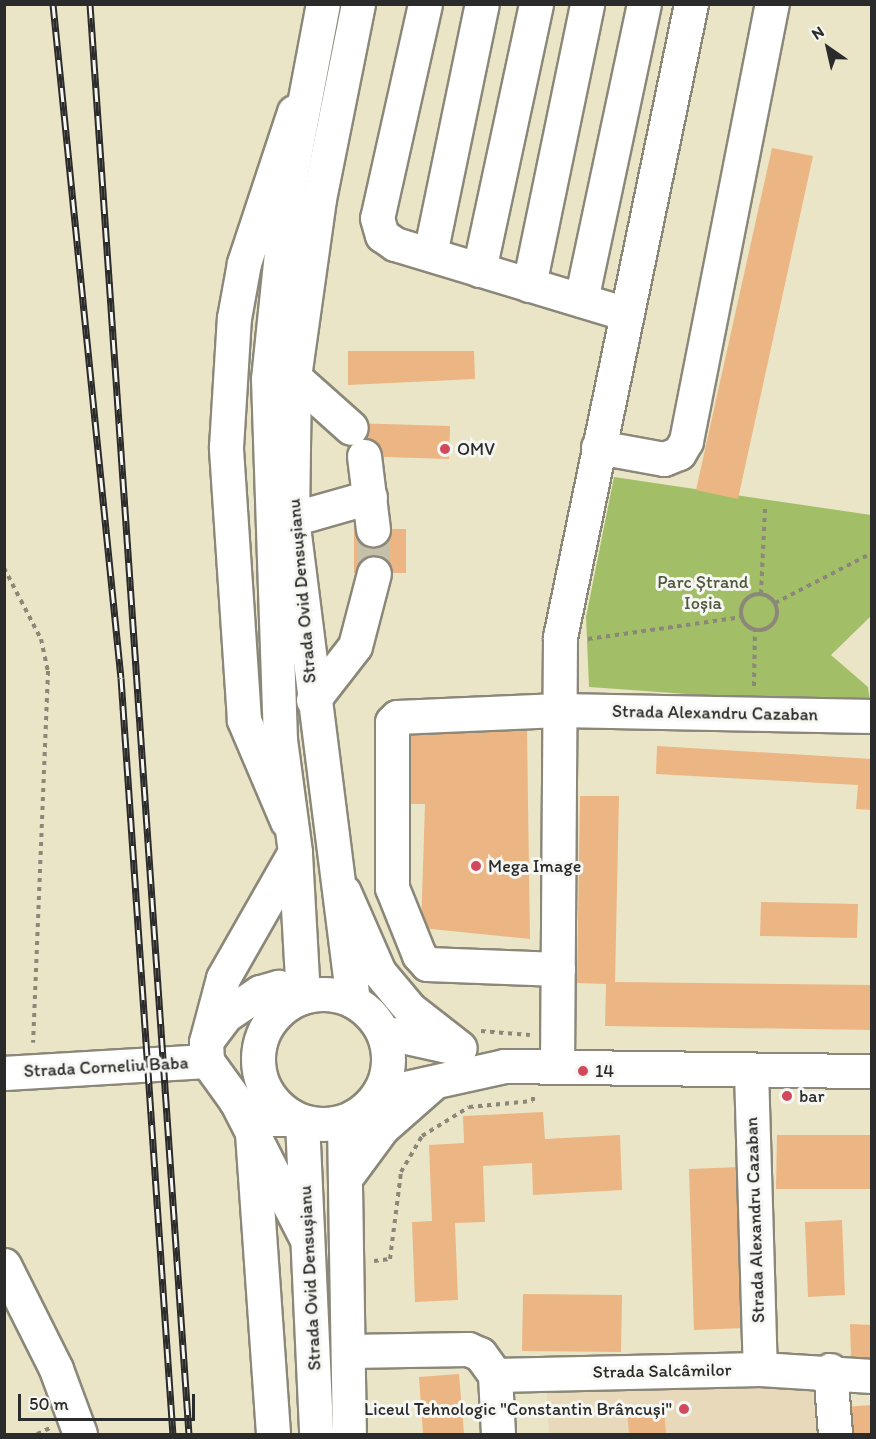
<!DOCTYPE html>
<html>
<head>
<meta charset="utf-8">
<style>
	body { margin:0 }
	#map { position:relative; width:876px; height:1439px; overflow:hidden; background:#ebe5c8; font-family:Itim,sans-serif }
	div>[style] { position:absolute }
	.built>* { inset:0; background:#e8d9ba }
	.green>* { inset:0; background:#a2bf67 }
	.building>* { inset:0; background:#ebb683 }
	.minor-tunnel>* { height:33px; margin-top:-16.5px; transform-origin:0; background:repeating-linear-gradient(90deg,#c5c0a9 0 33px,transparent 0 49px) }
	.path>* { height:4px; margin-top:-2px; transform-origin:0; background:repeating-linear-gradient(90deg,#8b887a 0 4.5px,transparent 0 9px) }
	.path>.ring { margin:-2px; padding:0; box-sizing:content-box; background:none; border:4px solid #8b887a; border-radius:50% }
	.roads { filter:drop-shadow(2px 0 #8b887a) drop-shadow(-2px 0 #8b887a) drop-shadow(0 2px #8b887a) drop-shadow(0 -2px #8b887a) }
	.minor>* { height:33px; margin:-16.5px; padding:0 16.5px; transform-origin:16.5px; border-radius:16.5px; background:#fff }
	.major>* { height:33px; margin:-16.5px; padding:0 16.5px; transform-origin:16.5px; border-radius:16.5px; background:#fff }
	.major>.ring { margin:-16.5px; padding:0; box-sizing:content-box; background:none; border:33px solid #fff; border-radius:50% }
	.rail>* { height:7px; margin-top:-3.5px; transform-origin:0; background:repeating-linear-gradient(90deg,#f6f6f2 0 14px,#2b2b2b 0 28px); box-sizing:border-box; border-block:2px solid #2b2b2b }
	.dots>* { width:16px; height:16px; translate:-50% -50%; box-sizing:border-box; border:3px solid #f6f6f2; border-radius:50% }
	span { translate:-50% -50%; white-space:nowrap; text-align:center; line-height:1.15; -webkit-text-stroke:6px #f6f6f2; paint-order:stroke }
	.poi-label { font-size:18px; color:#2b2b2b }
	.left { translate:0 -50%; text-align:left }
	.right { translate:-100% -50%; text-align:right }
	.park-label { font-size:18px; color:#4f573d }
	.street-label { font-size:18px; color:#2b2b2b }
	.frame { position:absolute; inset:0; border:6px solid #2b2b2b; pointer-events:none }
	.north { position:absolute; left:798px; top:18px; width:60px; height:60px; -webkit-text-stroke:4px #f6f6f2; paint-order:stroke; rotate:326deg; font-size:16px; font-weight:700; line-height:24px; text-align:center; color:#2b2b2b }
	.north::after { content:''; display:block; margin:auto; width:21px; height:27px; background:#2b2b2b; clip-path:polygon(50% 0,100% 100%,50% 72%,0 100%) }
	.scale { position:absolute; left:18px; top:1394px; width:177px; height:27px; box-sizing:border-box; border:3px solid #2b2b2b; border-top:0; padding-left:8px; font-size:18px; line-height:21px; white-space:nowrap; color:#2b2b2b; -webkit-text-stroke:4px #f6f6f2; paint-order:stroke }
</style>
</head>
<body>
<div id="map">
	<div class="built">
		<i style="clip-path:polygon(819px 1375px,822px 1434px,549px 1434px,546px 1384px)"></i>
	</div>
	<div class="green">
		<i style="clip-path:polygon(614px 477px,871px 515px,871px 616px,831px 655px,868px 687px,871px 707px,589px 687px,586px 617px)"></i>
	</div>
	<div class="building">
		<i style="clip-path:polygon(772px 148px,813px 156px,738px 499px,696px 490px)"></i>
		<i style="clip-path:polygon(348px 351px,474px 351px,475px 379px,348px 385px)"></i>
		<i style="clip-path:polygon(351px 423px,450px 426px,449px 459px,350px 456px)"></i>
		<i style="clip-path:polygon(354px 529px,406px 529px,406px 573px,354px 573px)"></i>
		<i style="clip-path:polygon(527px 730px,530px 939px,421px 928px,425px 804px,406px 804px,408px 731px)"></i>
		<i style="clip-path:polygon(657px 746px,872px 759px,872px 810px,856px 809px,858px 785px,656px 774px)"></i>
		<i style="clip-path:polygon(580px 796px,619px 796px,615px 982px,872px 985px,872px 1030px,605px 1026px,606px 984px,577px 983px)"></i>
		<i style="clip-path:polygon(761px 902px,858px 904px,857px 938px,760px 936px)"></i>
		<i style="clip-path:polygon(543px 1112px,545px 1139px,620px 1135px,622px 1190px,533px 1195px,532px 1163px,483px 1166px,485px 1222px,455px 1223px,458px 1300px,415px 1302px,412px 1222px,432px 1221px,429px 1145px,464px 1143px,463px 1116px)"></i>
		<i style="clip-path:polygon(777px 1135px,872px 1135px,872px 1189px,776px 1189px)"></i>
		<i style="clip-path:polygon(740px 1167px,745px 1328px,694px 1330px,689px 1169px)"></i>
		<i style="clip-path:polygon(842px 1220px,845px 1295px,808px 1297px,805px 1222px)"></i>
		<i style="clip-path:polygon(523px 1294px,622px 1295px,621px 1352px,522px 1351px)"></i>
		<i style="clip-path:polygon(850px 1324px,872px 1325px,872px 1358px,851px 1358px)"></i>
		<i style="clip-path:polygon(459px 1374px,464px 1434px,423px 1434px,419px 1377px)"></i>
		<i style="clip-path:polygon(872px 1405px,872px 1434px,845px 1434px,843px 1407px)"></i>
		<i style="clip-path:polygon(664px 1407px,666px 1434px,629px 1434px,627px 1409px)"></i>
	</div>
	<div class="minor-tunnel">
		<i style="left:373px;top:529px;width:44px;rotate:88.7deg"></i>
	</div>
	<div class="path">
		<i style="left:4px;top:568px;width:80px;rotate:62.5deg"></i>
		<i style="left:41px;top:639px;width:33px;rotate:78deg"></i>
		<i style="left:48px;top:671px;width:372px;rotate:92.3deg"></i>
		<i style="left:761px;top:594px;width:86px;rotate:-87.3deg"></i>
		<i class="ring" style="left:741px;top:594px;width:32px;height:32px"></i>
		<i style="left:775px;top:603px;width:109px;rotate:-27.3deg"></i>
		<i style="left:588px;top:639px;width:156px;rotate:-8.1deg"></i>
		<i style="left:754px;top:686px;width:57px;rotate:-89deg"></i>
		<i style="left:481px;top:1031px;width:49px;rotate:4.7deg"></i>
		<i style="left:374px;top:1261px;width:16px;rotate:-7deg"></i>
		<i style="left:390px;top:1259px;width:88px;rotate:-82.8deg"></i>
		<i style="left:401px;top:1172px;width:42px;rotate:-59.7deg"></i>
		<i style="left:422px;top:1136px;width:55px;rotate:-31.7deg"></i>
		<i style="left:469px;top:1107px;width:64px;rotate:-5.4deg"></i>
		<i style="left:533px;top:1101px;width:8px;rotate:-90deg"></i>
		<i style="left:37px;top:1434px;width:14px;rotate:-25deg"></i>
	</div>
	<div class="roads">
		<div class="minor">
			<i style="left:425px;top:4px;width:219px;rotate:102.6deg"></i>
			<i style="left:377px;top:218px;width:18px;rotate:74deg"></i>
			<i style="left:382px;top:235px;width:16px;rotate:35deg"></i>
			<i style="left:395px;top:244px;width:242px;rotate:16.8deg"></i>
			<i style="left:430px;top:254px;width:255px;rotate:-78.3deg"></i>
			<i style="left:479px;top:270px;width:272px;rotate:-77.9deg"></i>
			<i style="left:529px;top:285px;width:287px;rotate:-78.3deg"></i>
			<i style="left:581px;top:300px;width:303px;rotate:-78deg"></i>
			<i style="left:294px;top:377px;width:76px;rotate:41.8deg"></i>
			<i style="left:598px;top:447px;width:67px;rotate:10.3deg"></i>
			<i style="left:664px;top:459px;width:16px;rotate:-22deg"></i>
			<i style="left:679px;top:453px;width:14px;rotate:-60deg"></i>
			<i style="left:686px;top:441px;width:445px;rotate:-78.9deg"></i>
			<i style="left:364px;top:456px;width:74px;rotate:83deg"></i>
			<i style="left:292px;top:519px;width:81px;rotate:-15.8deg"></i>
			<i style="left:313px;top:700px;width:68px;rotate:-52.1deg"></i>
			<i style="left:355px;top:646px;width:75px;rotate:-75.4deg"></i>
			<i style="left:287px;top:821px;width:110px;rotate:-113.1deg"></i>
			<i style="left:244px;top:720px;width:274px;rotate:-93.8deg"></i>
			<i style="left:226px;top:447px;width:129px;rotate:-86.5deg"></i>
			<i style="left:234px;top:318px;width:56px;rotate:-79.7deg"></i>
			<i style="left:244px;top:263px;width:159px;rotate:-71.7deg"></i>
			<i style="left:344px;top:892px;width:87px;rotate:66.4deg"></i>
			<i style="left:379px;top:972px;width:48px;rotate:50deg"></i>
			<i style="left:410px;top:1009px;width:63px;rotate:38deg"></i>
			<i style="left:558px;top:969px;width:131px;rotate:-177.8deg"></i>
			<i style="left:427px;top:964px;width:12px;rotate:-132deg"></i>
			<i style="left:419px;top:955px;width:72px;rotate:-111.9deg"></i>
			<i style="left:392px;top:888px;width:166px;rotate:-90deg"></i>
			<i style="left:392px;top:722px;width:7px;rotate:-45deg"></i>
			<i style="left:397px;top:717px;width:162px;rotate:-2.5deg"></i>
			<i style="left:559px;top:710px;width:313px;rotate:1.1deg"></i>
			<i style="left:383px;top:1032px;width:71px;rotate:12.3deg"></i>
			<i style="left:557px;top:1067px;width:430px;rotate:-89.6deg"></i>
			<i style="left:560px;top:637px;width:646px;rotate:-78.31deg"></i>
			<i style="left:751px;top:1071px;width:298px;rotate:88.3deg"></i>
			<i style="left:378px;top:1094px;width:129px;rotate:-12.5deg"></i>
			<i style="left:504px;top:1066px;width:368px;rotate:0.8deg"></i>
			<i style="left:252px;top:1133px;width:302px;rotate:86deg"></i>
			<i style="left:349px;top:1173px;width:56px;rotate:-53.7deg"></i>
			<i style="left:382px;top:1128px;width:65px;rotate:-41.3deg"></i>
			<i style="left:4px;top:1265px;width:116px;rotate:63.4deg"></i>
			<i style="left:56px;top:1369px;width:69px;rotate:69.7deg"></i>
			<i style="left:348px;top:1351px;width:120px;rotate:-1deg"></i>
			<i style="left:468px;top:1349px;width:13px;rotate:23deg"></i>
			<i style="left:480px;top:1354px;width:26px;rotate:54deg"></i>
			<i style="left:495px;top:1375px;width:59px;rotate:87.1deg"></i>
			<i style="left:830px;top:1370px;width:64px;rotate:85.5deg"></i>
			<i style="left:495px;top:1375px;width:265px;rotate:-1.3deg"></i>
			<i style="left:760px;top:1369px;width:112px;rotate:3.6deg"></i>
		</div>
		<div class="major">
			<i class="ring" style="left:258px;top:994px;width:97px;height:97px"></i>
			<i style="left:303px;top:997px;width:145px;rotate:-93.2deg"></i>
			<i style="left:295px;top:852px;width:113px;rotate:-97.6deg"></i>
			<i style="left:280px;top:740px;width:361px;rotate:-91.9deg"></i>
			<i style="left:268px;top:379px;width:186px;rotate:-84.1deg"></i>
			<i style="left:287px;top:194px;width:193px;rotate:-79.3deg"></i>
			<i style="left:353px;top:1001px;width:486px;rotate:-97.2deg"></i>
			<i style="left:292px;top:519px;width:142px;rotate:-89.2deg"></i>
			<i style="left:294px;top:377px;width:180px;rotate:-82deg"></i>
			<i style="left:319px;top:199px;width:199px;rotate:-78.7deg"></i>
			<i style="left:210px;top:1036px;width:26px;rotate:-53deg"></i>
			<i style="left:226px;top:1015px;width:41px;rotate:-34.1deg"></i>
			<i style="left:260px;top:992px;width:19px;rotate:-16deg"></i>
			<i style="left:278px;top:987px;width:24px;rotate:28deg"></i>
			<i style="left:4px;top:1073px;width:203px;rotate:-3.4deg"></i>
			<i style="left:236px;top:1101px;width:152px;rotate:62.9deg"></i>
			<i style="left:294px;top:1119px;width:26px;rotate:180deg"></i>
			<i style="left:268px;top:1119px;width:37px;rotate:-151deg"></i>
			<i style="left:236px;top:1101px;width:49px;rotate:-125.9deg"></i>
			<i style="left:207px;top:1061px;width:19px;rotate:-93deg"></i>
			<i style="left:206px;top:1042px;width:66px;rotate:-75.1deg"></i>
			<i style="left:223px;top:978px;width:145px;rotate:-60.3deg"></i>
			<i style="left:302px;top:1121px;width:313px;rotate:87.4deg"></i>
			<i style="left:344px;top:1121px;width:313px;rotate:89.1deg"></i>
		</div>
	</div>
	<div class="rail">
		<i style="left:53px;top:4px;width:677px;rotate:84.24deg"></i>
		<i style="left:121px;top:678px;width:758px;rotate:86.07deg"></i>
		<i style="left:90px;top:4px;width:1433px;rotate:86.04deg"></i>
	</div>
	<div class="dots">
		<i style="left:445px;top:449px;background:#d1495b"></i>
		<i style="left:476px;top:866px;background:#d1495b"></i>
		<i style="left:583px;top:1071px;background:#d1495b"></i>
		<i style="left:787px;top:1096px;background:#d1495b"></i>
		<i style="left:684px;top:1409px;background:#d1495b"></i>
	</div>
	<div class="poi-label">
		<span class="left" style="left:457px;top:449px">OMV</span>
		<span class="left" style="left:488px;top:866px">Mega Image</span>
		<span class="left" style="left:595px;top:1071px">14</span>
		<span class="left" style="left:799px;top:1096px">bar</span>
		<span class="right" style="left:672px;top:1409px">Liceul Tehnologic "Constantin Brâncuși"</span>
	</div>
	<div class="park-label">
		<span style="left:703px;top:593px">Parc Ștrand<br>Ioșia</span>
	</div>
	<div class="street-label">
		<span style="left:302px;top:591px;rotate:-95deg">Strada Ovid Densușianu</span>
		<span style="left:715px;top:713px;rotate:1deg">Strada Alexandru Cazaban</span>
		<span style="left:106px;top:1067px;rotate:-3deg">Strada Corneliu Baba</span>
		<span style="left:755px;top:1220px;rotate:-92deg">Strada Alexandru Cazaban</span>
		<span style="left:310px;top:1278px;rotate:-93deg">Strada Ovid Densușianu</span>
		<span style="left:662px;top:1371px;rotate:-1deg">Strada Salcâmilor</span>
	</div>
	<div class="frame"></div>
	<div class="north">N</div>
	<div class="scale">50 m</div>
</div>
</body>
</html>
